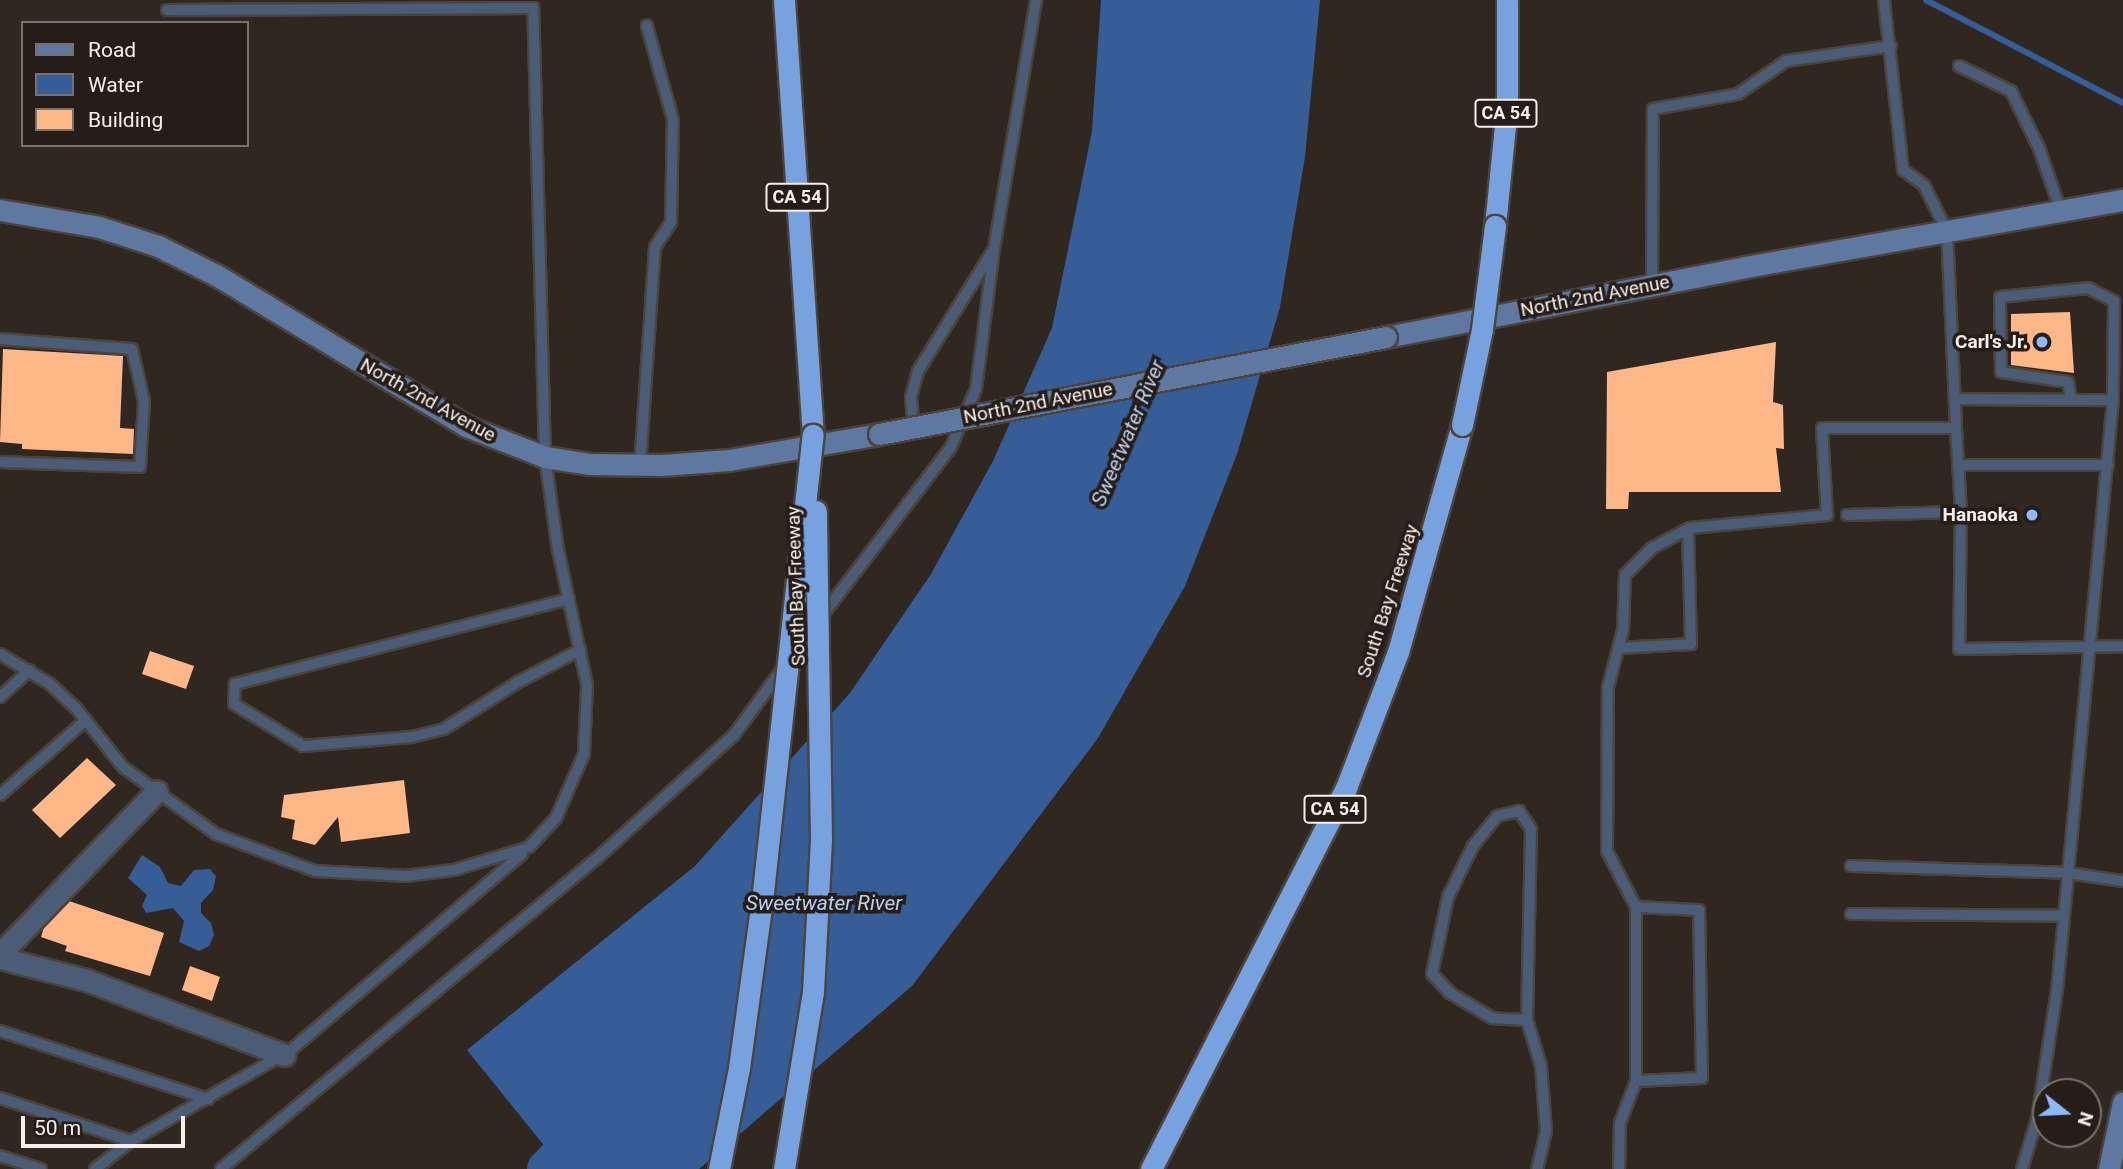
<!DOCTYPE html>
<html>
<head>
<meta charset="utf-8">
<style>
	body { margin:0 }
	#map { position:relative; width:2123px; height:1169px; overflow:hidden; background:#302721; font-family:Roboto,sans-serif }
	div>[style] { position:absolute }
	.water>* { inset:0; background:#375d97 }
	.stream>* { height:6px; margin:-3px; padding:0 3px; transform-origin:3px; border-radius:3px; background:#375d97 }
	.river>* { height:38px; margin:-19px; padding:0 19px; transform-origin:19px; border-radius:19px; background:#375d97 }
	.building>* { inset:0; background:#feb788 }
	.roads { filter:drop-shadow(2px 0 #4c433d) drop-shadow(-2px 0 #4c433d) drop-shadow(0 2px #4c433d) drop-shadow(0 -2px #4c433d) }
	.lane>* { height:10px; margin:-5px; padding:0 5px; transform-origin:5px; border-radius:5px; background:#4b5c76 }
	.street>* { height:21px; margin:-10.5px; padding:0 10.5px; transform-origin:10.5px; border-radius:10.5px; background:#4b5c76 }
	.secondary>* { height:21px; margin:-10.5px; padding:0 10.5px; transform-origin:10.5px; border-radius:10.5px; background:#5e78a1 }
	.highway>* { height:21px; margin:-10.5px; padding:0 10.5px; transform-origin:10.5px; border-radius:10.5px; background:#78a1e0 }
	.bridges { filter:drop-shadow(2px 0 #4c433d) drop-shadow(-2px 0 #4c433d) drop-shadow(0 2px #4c433d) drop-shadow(0 -2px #4c433d) }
	.secondary-bridge>* { height:21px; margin:-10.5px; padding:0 10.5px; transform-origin:10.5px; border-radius:10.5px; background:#5e78a1 }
	.highway-bridge>* { height:21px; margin:-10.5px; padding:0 10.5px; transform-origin:10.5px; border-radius:10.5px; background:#78a1e0 }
	.dots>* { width:19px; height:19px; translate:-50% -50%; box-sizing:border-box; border:4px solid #261d18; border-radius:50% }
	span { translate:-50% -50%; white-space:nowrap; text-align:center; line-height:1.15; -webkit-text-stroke:7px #261d18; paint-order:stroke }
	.shield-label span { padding:2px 5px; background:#261d18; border:2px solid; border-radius:5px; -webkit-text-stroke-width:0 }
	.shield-label { font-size:18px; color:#f5eeea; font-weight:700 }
	.street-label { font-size:19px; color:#f5eeea }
	.poi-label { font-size:19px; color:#f5eeea; font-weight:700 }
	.right { translate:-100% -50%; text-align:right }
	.water-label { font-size:21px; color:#b9d0f2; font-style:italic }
	.legend { position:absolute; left:21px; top:21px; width:228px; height:126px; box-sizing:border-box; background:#261d18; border:2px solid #79716c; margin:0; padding:9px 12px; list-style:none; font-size:21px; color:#f5eeea }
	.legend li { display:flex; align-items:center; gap:14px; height:35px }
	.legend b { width:35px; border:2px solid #79716c }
	.north { position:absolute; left:2032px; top:1078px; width:70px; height:70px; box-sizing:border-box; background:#261d18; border:2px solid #79716c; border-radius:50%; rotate:108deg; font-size:19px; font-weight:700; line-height:28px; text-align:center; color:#f5eeea }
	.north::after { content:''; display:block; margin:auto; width:24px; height:32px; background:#8db9fc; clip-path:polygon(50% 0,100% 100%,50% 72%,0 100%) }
	.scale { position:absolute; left:21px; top:1116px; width:164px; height:32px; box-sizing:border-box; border:4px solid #f5eeea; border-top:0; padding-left:9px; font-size:21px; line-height:24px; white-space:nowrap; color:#f5eeea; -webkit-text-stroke:5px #261d18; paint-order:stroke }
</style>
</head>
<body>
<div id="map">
	<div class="water">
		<i style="clip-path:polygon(1101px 0,1320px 0,1305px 157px,1280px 307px,1237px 454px,1185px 586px,1098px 738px,912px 986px,699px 1169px,563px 1169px,467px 1050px,695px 866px,850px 693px,931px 574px,993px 461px,1052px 328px,1092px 131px)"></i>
		<i style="clip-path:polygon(142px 855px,160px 867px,168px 883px,181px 886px,194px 870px,210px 869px,216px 876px,213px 890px,201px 903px,201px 913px,211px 923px,214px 935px,209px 946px,199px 951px,179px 942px,184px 921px,173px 908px,146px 913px,142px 906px,147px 895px,128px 878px)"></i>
	</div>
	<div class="stream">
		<i style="left:1926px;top:0;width:222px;rotate:27.6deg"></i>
	</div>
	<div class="river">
		<i style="left:546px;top:1169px;width:64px;rotate:-45.6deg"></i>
	</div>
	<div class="building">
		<i style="clip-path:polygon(2070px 312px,2074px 373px,2011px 365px,2011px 314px)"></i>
		<i style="clip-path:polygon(1776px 342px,1773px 402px,1783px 405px,1784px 449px,1776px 448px,1781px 492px,1629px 492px,1628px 509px,1606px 509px,1607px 372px)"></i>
		<i style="clip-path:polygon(3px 349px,123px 356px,120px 428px,134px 429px,133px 454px,22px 449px,22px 444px,0 442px)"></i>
		<i style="clip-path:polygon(150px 651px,194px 666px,186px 689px,142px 674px)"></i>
		<i style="clip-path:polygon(87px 758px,116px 785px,60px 838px,32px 810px)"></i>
		<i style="clip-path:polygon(404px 780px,410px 833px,341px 842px,338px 817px,315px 845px,292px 839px,295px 820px,281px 817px,284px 795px)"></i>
		<i style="clip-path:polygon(69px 901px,164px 933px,150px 976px,65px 951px,67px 946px,41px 937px,44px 927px)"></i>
		<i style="clip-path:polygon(190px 966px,220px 977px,212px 1001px,182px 990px)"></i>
	</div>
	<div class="roads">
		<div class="lane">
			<i style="left:1959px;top:66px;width:58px;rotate:25.7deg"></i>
			<i style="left:2011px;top:91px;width:64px;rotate:63.8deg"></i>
			<i style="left:2039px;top:148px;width:67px;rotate:70.8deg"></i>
			<i style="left:1652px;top:285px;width:176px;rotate:-89.7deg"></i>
			<i style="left:1653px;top:109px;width:86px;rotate:-10deg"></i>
			<i style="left:1738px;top:94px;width:58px;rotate:-34.5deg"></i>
			<i style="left:1786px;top:61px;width:106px;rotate:-8.1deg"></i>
			<i style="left:0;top:339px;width:132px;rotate:4.3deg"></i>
			<i style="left:132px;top:349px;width:53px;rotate:77deg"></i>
			<i style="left:144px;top:401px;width:66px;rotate:93.5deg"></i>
			<i style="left:140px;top:467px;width:140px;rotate:-178deg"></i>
			<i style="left:1955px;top:399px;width:158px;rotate:0.4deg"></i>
			<i style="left:2113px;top:400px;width:593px;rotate:95.42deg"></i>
			<i style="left:2057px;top:990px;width:131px;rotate:98.8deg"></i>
			<i style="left:2037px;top:1119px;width:52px;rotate:106.7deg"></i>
			<i style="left:2071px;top:400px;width:18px;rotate:-99deg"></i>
			<i style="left:2068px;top:382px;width:68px;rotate:-171.5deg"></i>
			<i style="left:2001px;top:372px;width:75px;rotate:-90.8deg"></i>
			<i style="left:2000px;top:297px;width:88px;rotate:-5.8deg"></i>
			<i style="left:2088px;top:288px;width:29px;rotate:27deg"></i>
			<i style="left:2114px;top:301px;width:99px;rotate:90.6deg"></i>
			<i style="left:914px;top:427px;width:30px;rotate:-96deg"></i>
			<i style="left:911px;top:397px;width:27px;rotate:-75deg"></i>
			<i style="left:918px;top:371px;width:144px;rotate:-58.1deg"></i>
			<i style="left:994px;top:249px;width:253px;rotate:-80.4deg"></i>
			<i style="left:1956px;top:428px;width:84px;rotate:86.6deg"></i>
			<i style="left:1958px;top:465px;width:150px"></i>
			<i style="left:640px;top:466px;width:220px;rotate:-86.1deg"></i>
			<i style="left:655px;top:247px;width:30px;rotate:-57deg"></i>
			<i style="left:671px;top:222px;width:102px;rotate:-88.9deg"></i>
			<i style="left:673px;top:120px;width:98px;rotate:-105.5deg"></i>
			<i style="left:1847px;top:515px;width:114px;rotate:-1.5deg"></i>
			<i style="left:1961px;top:512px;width:137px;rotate:90.8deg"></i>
			<i style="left:1959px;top:649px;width:164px;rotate:-1deg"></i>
			<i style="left:569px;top:599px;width:345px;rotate:165.7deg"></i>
			<i style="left:235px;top:684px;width:20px;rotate:93deg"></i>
			<i style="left:234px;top:704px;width:81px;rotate:31.3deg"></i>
			<i style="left:303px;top:746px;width:109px;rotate:-4.7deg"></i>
			<i style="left:412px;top:737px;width:33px;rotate:-14deg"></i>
			<i style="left:444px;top:729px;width:88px;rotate:-32.4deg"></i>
			<i style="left:518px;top:682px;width:70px;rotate:-27.3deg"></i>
			<i style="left:1618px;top:648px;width:73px;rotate:-3.1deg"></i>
			<i style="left:1691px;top:644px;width:115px;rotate:-91.5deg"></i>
			<i style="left:0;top:654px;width:58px;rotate:31deg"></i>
			<i style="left:50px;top:684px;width:35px;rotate:43deg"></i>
			<i style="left:76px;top:708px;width:75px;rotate:51.5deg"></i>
			<i style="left:123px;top:767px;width:115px;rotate:35.8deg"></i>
			<i style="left:216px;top:834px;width:106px;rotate:20.5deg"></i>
			<i style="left:315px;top:871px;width:91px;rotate:3.1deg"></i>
			<i style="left:406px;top:876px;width:48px;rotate:-7.1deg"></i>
			<i style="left:454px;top:870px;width:78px;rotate:-17deg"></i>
			<i style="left:529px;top:847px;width:40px;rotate:-47deg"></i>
			<i style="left:556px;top:818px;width:70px;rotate:-66.4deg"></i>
			<i style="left:584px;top:754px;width:69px;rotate:-87.5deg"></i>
			<i style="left:587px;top:685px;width:138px;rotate:-102.1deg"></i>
			<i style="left:558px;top:550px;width:94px;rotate:-98deg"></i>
			<i style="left:545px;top:457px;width:449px;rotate:-91.5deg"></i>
			<i style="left:533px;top:8px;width:366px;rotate:179.7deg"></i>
			<i style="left:792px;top:655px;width:262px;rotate:-52.6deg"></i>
			<i style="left:951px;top:447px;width:63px;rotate:-66.7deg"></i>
			<i style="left:976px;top:389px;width:141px;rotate:-82.7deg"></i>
			<i style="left:0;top:697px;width:40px;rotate:-42deg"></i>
			<i style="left:0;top:795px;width:114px;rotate:-41.1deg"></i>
			<i style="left:1851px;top:866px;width:217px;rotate:1.8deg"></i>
			<i style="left:2068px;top:873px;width:56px;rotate:8.3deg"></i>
			<i style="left:1851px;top:914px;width:213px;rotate:0.5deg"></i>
			<i style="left:1527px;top:1020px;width:35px;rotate:-177deg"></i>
			<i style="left:1492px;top:1018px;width:49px;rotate:-149.2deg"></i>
			<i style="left:1450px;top:993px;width:26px;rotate:-133deg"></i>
			<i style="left:1432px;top:974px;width:79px;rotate:-78.3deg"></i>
			<i style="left:1448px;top:897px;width:57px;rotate:-63.9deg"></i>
			<i style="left:1473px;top:846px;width:38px;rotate:-51deg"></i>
			<i style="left:1497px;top:816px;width:23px;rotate:-13deg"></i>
			<i style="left:1519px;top:811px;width:22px;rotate:56deg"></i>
			<i style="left:1531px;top:829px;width:191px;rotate:91.2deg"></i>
			<i style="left:1527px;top:1020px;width:48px;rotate:73.1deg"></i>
			<i style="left:1541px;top:1066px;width:65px;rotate:85.6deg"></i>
			<i style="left:1546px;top:1131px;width:39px;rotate:103deg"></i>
			<i style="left:0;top:1031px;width:219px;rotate:18.1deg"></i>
			<i style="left:1636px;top:1081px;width:66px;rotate:-2.6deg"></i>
			<i style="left:1702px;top:1078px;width:168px;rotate:-91deg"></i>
			<i style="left:1699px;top:910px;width:63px;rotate:-177.3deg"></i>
			<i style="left:0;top:1098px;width:138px;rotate:18.2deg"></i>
			<i style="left:0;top:1156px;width:43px;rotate:17.6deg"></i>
			<i style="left:95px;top:1169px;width:46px;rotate:-37.9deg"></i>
			<i style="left:131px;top:1141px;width:184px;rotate:-29.6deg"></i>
			<i style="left:291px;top:1050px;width:303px;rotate:-40.3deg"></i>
			<i style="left:221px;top:1169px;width:485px;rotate:-39.6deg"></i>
			<i style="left:595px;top:860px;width:187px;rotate:-42deg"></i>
			<i style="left:734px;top:735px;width:83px;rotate:-53.8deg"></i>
			<i style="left:1619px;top:1169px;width:46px;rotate:-88.8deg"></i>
			<i style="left:1620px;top:1123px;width:45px;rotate:-69.1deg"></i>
			<i style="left:1636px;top:1081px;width:174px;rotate:-90deg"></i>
			<i style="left:1636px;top:907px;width:63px;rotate:-117.4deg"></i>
			<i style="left:1607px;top:851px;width:164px;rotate:-89.7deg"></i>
			<i style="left:1608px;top:687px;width:59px;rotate:-75.3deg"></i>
			<i style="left:1623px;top:630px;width:55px;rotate:-87.9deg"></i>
			<i style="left:1625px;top:575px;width:38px;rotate:-45deg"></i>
			<i style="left:1652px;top:548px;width:43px;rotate:-27.8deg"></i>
			<i style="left:1690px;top:528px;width:138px;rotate:-5.4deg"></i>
			<i style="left:1827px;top:515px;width:87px;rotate:-93.3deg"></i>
			<i style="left:1822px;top:428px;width:134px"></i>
			<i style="left:1956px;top:428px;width:197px;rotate:-92.6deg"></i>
			<i style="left:1947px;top:231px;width:51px;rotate:-116.6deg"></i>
			<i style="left:1924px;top:185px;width:26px;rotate:-144deg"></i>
			<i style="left:1903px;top:170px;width:171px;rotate:-96.4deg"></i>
		</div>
		<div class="street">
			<i style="left:0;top:954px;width:226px;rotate:-46.1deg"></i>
			<i style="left:0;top:958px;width:89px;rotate:14.3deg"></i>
			<i style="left:86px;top:980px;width:212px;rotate:20.7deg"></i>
		</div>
		<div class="secondary">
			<i style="left:0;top:210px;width:100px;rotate:9.7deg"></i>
			<i style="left:99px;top:227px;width:62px;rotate:17.9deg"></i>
			<i style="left:158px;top:246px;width:65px;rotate:26.6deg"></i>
			<i style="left:216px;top:275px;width:292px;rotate:31.1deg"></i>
			<i style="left:466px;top:426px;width:85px;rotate:21.4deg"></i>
			<i style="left:545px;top:457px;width:46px;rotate:8.8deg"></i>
			<i style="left:590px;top:464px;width:72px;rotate:0.8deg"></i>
			<i style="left:662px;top:465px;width:67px;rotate:-4.3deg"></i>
			<i style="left:729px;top:460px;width:152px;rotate:-9.8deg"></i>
			<i style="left:1386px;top:337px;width:366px;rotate:-11deg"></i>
			<i style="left:1745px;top:267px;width:384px;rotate:-10.1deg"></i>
			<i style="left:2109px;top:1169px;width:68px;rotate:-78.2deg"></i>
		</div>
		<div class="highway">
			<i style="left:784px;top:0;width:436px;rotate:86.2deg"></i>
			<i style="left:1495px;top:226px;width:121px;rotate:-84.3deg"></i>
			<i style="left:1507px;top:106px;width:106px;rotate:-90deg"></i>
			<i style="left:1151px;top:1169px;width:428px;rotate:-62.9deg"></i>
			<i style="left:1346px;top:788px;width:146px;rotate:-69.1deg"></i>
			<i style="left:1398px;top:652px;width:236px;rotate:-74.3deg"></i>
		</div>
	</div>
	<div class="bridges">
		<div class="secondary-bridge">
			<i style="left:879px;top:434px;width:516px;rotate:-10.83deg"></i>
		</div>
		<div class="highway-bridge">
			<i style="left:1462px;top:425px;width:98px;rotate:-78.2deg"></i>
			<i style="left:1482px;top:329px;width:104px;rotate:-82.8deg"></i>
			<i style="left:719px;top:1169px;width:103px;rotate:-78.8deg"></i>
			<i style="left:739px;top:1068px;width:178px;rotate:-82.2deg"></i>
			<i style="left:763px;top:892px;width:460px;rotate:-83.8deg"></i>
			<i style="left:784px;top:1169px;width:179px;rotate:-80.7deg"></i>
			<i style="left:813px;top:992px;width:153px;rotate:-87deg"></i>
			<i style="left:821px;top:839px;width:328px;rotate:-90.9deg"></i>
		</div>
	</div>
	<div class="dots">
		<i style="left:2042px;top:342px;background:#8db9fc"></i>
		<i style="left:2032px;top:515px;background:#8db9fc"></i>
	</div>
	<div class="shield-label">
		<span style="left:1506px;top:113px">CA 54</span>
		<span style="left:797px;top:197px">CA 54</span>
		<span style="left:1335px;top:809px">CA 54</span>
	</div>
	<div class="street-label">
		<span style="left:1595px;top:296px;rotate:-11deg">North 2nd Avenue</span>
		<span style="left:428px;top:400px;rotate:29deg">North 2nd Avenue</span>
		<span style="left:1038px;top:403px;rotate:-11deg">North 2nd Avenue</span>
		<span style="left:796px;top:586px;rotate:-92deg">South Bay Freeway</span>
		<span style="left:1388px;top:601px;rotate:-72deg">South Bay Freeway</span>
	</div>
	<div class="poi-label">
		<span class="right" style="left:2028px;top:342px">Carl's Jr.</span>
		<span class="right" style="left:2018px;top:515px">Hanaoka</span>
	</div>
	<div class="water-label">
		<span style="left:1128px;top:433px;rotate:-67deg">Sweetwater River</span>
		<span style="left:824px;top:903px">Sweetwater River</span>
	</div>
	<ul class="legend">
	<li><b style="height:9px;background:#5e78a1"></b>Road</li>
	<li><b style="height:19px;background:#375d97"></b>Water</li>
	<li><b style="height:19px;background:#feb788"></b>Building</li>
	</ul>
	<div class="north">N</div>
	<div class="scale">50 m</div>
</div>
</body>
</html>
